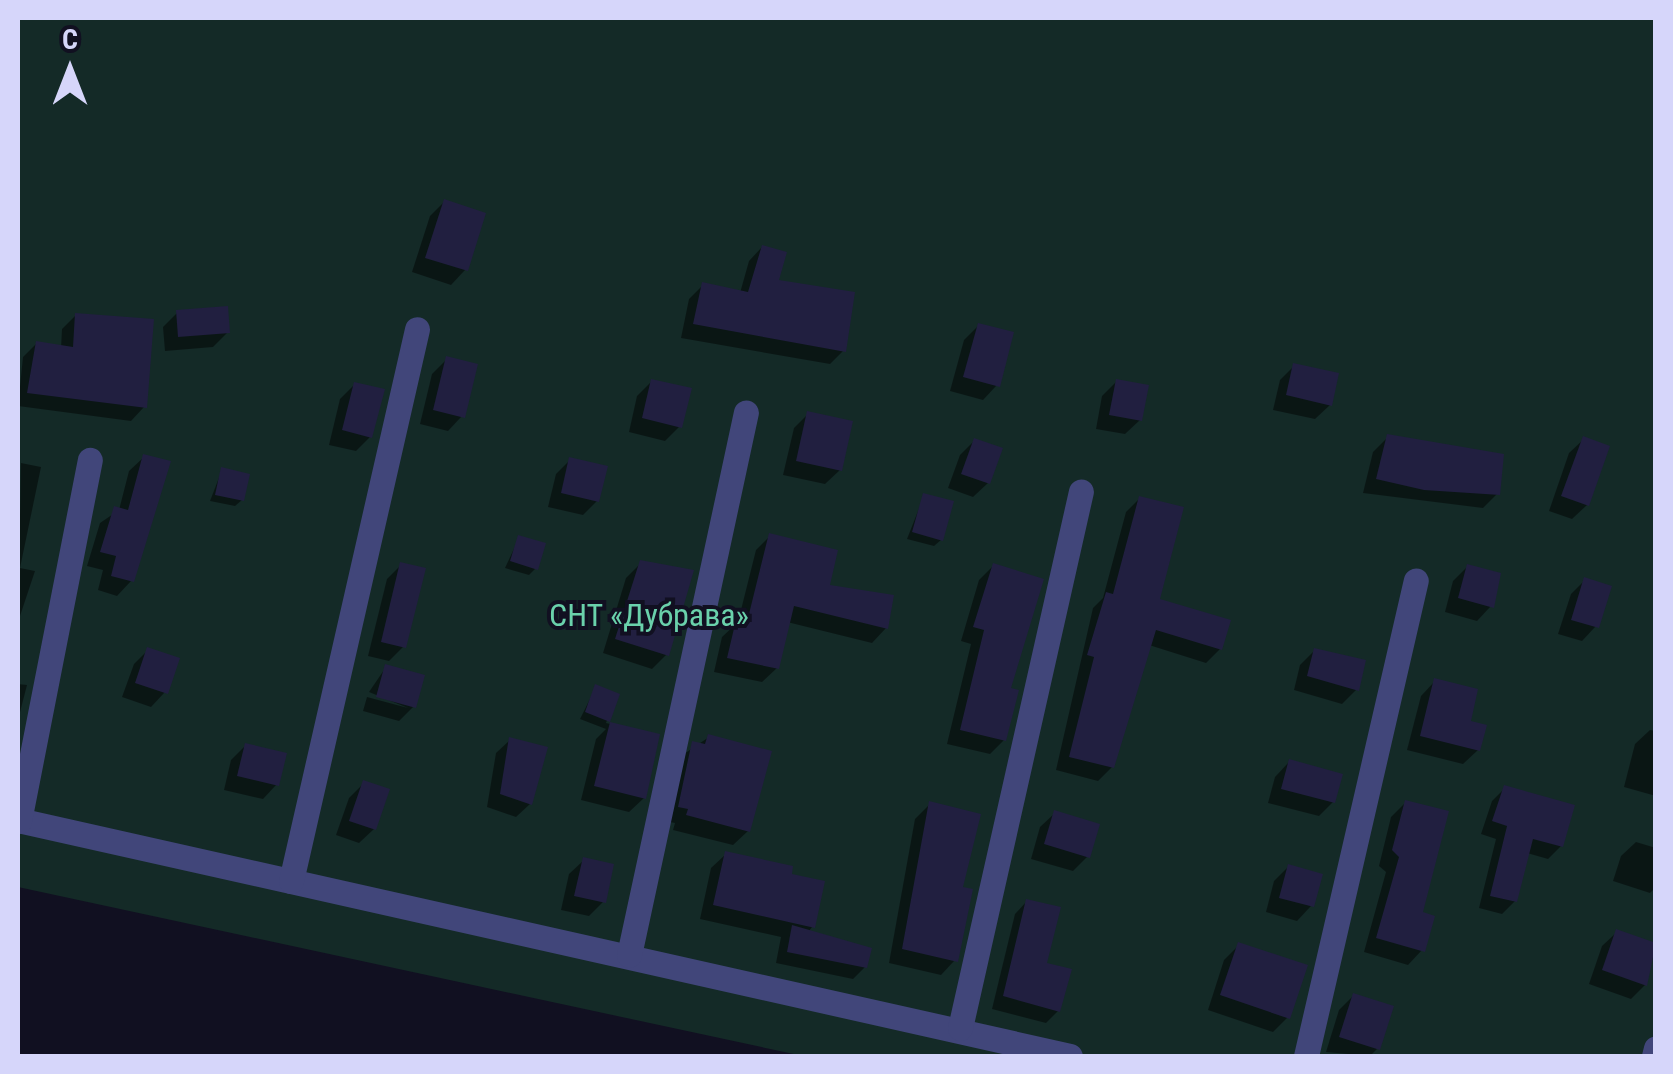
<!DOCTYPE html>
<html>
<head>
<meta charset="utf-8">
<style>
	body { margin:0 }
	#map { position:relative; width:1673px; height:1074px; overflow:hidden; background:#111021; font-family:"Roboto Condensed",sans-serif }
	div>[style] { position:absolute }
	.green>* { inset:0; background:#142a27 }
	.shadow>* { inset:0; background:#0007 }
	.building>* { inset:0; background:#211f40 }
	.minor>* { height:25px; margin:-12.5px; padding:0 12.5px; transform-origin:12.5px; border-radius:12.5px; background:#41467a }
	span { translate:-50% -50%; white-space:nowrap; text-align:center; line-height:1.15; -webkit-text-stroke:8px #111021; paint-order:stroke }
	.park-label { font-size:32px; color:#6ad1ab }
	.frame { position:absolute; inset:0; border:20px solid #d6d6fa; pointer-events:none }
	.north { position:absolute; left:20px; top:20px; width:100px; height:100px; -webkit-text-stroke:8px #111021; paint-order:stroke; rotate:0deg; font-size:28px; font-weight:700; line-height:40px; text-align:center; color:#d6d6fa }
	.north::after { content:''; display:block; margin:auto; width:35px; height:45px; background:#d6d6fa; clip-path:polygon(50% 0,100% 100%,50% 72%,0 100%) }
</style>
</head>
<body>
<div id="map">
	<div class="green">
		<i style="clip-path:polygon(18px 18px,1655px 18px,1655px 1056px,803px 1056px,18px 887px)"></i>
	</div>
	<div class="shadow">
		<i style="clip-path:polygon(444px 202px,465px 270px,451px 285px,412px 272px,430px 216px)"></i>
		<i style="clip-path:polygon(762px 247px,776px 282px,843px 351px,830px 364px,681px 338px,689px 299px,703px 285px,740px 293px,749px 261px)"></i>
		<i style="clip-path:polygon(177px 313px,228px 332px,213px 347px,165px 351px,163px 327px)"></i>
		<i style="clip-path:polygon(75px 316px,144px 407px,131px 421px,18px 406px,23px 357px,37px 343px,61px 348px,62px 329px)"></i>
		<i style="clip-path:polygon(979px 325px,997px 385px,983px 400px,950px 391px,964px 340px)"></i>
		<i style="clip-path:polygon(447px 359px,462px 416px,448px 431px,420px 424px,432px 374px)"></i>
		<i style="clip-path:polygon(1294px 366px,1330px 405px,1315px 419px,1273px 410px,1280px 380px)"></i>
		<i style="clip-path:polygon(652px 381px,680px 426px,665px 441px,629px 432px,637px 396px)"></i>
		<i style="clip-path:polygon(1117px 381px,1140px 420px,1125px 434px,1096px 429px,1102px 396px)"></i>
		<i style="clip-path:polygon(355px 384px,370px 437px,356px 451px,329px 445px,340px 399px)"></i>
		<i style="clip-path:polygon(808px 414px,840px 470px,825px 484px,783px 475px,794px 428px)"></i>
		<i style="clip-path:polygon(1388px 437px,1497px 494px,1483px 508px,1363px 493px,1373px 452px)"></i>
		<i style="clip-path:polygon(1584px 439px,1587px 505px,1572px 519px,1549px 511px,1569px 453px)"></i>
		<i style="clip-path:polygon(974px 441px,988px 483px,973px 497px,948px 488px,960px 455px)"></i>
		<i style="clip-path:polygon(144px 457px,131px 581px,117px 596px,98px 590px,103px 570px,87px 566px,100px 523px,119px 510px,129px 471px)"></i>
		<i style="clip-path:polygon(570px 460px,597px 501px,583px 515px,548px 507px,556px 474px)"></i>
		<i style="clip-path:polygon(21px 463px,41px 467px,20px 568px,35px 571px,18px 622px)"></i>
		<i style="clip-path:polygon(222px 470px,242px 500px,235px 506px,210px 501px)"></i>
		<i style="clip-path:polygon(924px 496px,941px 540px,934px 546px,907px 539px)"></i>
		<i style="clip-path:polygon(1140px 498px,1157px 601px,1220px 649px,1206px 663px,1149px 645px,1112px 767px,1098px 781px,1056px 770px,1093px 608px,1103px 598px,1126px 512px)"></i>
		<i style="clip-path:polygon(770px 536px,826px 587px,886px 628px,872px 643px,787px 622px,777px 668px,762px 682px,714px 672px,722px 637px,738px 622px,756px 550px)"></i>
		<i style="clip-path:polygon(519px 538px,536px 568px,529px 575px,505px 568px)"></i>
		<i style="clip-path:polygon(641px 563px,667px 654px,652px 669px,603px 653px,626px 578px)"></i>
		<i style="clip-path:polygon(401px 565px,403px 647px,389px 661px,368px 656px,387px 579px)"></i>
		<i style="clip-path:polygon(993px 566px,1008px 689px,1004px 740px,990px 754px,947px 744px,971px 644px,961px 641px,979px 580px)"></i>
		<i style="clip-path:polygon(1467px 567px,1491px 606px,1477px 621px,1445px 612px,1453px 581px)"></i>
		<i style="clip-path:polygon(1585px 580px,1596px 626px,1582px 641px,1558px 634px,1571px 594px)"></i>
		<i style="clip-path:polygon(148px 650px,165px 692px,151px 707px,122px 697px,134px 664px)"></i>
		<i style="clip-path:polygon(1314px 651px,1356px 690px,1342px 704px,1294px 690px,1300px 665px)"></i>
		<i style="clip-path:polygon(386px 667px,414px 706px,399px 721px,363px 711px,367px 697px,408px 708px,369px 692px)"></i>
		<i style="clip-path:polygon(1435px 681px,1469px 723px,1478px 750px,1463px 764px,1407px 750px,1421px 696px)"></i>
		<i style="clip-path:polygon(18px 684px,27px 685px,18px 720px)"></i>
		<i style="clip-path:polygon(596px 687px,617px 695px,606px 723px,657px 735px,644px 798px,629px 812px,581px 800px,596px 739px,606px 729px,580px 719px)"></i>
		<i style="clip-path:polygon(1650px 730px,1656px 731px,1656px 796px,1624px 787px,1635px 744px)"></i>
		<i style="clip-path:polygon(709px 737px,748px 831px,733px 845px,673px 830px,675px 823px,665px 821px,678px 758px)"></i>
		<i style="clip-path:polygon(510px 740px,530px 804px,516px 817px,487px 807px,496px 753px)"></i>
		<i style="clip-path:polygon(245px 746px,277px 784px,263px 799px,224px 790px,231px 760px)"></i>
		<i style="clip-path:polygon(1289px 762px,1333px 802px,1319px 816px,1268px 803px,1275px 777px)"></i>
		<i style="clip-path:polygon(364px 783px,374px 829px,359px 843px,336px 835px,349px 798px)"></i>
		<i style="clip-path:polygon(1505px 788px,1561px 846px,1548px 859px,1527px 853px,1515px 901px,1502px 914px,1479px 908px,1496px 839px,1481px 834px,1492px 801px)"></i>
		<i style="clip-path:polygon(1406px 802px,1422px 950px,1408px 965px,1364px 952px,1386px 872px,1379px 866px,1391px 817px)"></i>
		<i style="clip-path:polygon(930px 804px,960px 889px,955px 960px,941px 975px,889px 963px,915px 819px)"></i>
		<i style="clip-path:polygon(1055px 813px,1087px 857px,1073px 871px,1031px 859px,1040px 827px)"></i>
		<i style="clip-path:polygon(1636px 842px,1656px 848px,1656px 887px,1650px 893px,1613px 881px,1621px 856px)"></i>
		<i style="clip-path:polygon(726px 854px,789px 876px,813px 926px,808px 932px,865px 967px,853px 979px,776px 963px,781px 937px,700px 919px,711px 868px)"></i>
		<i style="clip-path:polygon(584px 860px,603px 902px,589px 916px,561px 910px,569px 874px)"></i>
		<i style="clip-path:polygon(1289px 866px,1311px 906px,1297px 921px,1266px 912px,1274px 881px)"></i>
		<i style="clip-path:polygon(1027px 901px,1058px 1011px,1046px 1023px,992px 1009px,1015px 914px)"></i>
		<i style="clip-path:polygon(1617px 932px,1656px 946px,1645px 985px,1631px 999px,1589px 984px,1602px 946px)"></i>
		<i style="clip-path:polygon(1239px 945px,1288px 1017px,1273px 1032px,1208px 1010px,1224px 960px)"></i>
		<i style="clip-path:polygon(1353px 996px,1377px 1049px,1370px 1056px,1326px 1052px,1339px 1010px)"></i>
	</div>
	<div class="building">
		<i style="clip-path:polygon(444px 199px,486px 213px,468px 271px,425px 258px)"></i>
		<i style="clip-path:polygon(762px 245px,787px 252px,779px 280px,855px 292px,846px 352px,693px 324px,702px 282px,748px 292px)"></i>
		<i style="clip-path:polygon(228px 306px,230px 333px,178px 337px,176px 310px)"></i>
		<i style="clip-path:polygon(75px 313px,154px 319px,147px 408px,27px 393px,36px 341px,73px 347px)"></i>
		<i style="clip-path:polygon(978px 323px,1014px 332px,1000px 387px,963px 377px)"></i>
		<i style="clip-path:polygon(446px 356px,478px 364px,465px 418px,433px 410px)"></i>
		<i style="clip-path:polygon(1293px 363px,1339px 373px,1332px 406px,1286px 395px)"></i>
		<i style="clip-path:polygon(651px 379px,692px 388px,682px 428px,642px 418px)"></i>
		<i style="clip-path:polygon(1116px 379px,1149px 385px,1142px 421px,1109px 415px)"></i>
		<i style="clip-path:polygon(354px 382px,385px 389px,372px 438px,342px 430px)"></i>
		<i style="clip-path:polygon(807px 411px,853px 421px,842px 471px,796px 461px)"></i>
		<i style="clip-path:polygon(1387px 434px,1504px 454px,1500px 495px,1424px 490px,1376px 479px)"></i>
		<i style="clip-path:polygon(1583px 436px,1610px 446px,1589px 506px,1561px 496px)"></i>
		<i style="clip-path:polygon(974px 438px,1003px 448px,990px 484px,961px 474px)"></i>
		<i style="clip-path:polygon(143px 454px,171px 461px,134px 582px,111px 576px,116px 556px,100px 552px,114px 506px,128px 510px)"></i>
		<i style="clip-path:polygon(569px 457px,608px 466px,599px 502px,561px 493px)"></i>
		<i style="clip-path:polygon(221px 467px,250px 474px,244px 501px,215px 495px)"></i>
		<i style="clip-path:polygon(923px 493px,954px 501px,943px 541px,912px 532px)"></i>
		<i style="clip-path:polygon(1139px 496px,1184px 507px,1160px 599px,1231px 620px,1222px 650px,1156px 630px,1114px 768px,1069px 757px,1094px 657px,1087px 655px,1106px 592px,1113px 594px)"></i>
		<i style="clip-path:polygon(769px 533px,838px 550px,830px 585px,894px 595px,888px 629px,794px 606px,779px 669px,727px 658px,736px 620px,747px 622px)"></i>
		<i style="clip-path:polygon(518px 535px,546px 543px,538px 570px,510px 561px)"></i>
		<i style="clip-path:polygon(640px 560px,694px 570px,669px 656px,615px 639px)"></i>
		<i style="clip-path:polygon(400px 562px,426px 568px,406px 648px,381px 642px)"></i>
		<i style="clip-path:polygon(993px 563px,1044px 579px,1011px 688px,1019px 690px,1006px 741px,960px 730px,984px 630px,973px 627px)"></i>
		<i style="clip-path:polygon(1467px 564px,1501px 573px,1494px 608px,1458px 598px)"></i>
		<i style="clip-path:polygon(1584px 577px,1612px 586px,1599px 628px,1571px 620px)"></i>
		<i style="clip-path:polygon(147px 647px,180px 658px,168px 694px,135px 683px)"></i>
		<i style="clip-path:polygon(1314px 648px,1366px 660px,1359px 691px,1307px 676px)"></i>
		<i style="clip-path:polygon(385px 664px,425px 675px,416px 708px,376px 697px)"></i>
		<i style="clip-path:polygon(1434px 678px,1478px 689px,1471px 721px,1487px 725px,1480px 751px,1420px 736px)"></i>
		<i style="clip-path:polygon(595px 684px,620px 694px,610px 722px,585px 712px)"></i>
		<i style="clip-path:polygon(610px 722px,660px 734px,646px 799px,594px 786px)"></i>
		<i style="clip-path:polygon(708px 734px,772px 751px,750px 832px,686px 815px,688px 809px,678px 807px,692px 741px,705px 744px)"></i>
		<i style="clip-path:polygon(509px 737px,548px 747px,532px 805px,500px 794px)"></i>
		<i style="clip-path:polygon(245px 743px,287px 753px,279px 786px,237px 776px)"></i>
		<i style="clip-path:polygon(1289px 759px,1343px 774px,1335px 803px,1281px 789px)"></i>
		<i style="clip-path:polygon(363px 780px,390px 789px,376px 830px,349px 821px)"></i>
		<i style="clip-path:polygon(1504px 785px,1575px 805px,1563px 847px,1533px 839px,1517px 902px,1490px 896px,1507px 826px,1492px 821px)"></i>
		<i style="clip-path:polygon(1405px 800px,1449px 811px,1423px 912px,1435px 916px,1425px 952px,1376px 938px,1399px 857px,1392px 850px)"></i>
		<i style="clip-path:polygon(929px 801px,981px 814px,963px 887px,973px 889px,958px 962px,902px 949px)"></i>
		<i style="clip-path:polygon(1054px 810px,1100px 824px,1090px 858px,1044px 844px)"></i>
		<i style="clip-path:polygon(725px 851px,793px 866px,792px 874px,825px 881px,815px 928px,713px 905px)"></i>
		<i style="clip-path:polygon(583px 857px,614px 864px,606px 903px,574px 896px)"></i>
		<i style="clip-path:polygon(1288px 864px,1323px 874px,1314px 907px,1279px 898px)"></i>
		<i style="clip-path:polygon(1026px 899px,1061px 907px,1047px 963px,1072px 969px,1060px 1012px,1003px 996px)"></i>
		<i style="clip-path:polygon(792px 925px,872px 948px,867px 968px,787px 952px)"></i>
		<i style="clip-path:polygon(1616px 929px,1656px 943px,1647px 986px,1602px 970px)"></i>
		<i style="clip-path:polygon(1238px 942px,1308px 965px,1290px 1019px,1220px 995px)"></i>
		<i style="clip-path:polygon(1353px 993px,1394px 1006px,1380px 1050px,1339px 1037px)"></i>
	</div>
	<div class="minor">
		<i style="left:18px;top:820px;width:1078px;rotate:12.64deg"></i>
		<i style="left:19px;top:821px;width:368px;rotate:-78.9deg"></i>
		<i style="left:291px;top:881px;width:566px;rotate:-77.14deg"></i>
		<i style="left:629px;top:955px;width:555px;rotate:-77.84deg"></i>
		<i style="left:960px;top:1028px;width:550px;rotate:-77.3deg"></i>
		<i style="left:1306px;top:1056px;width:488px;rotate:-77deg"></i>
		<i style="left:1654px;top:1056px;width:8px;rotate:-76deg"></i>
	</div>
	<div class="park-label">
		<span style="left:649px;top:615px">СНТ «Дубрава»</span>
	</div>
	<div class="frame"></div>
	<div class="north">С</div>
</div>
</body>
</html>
